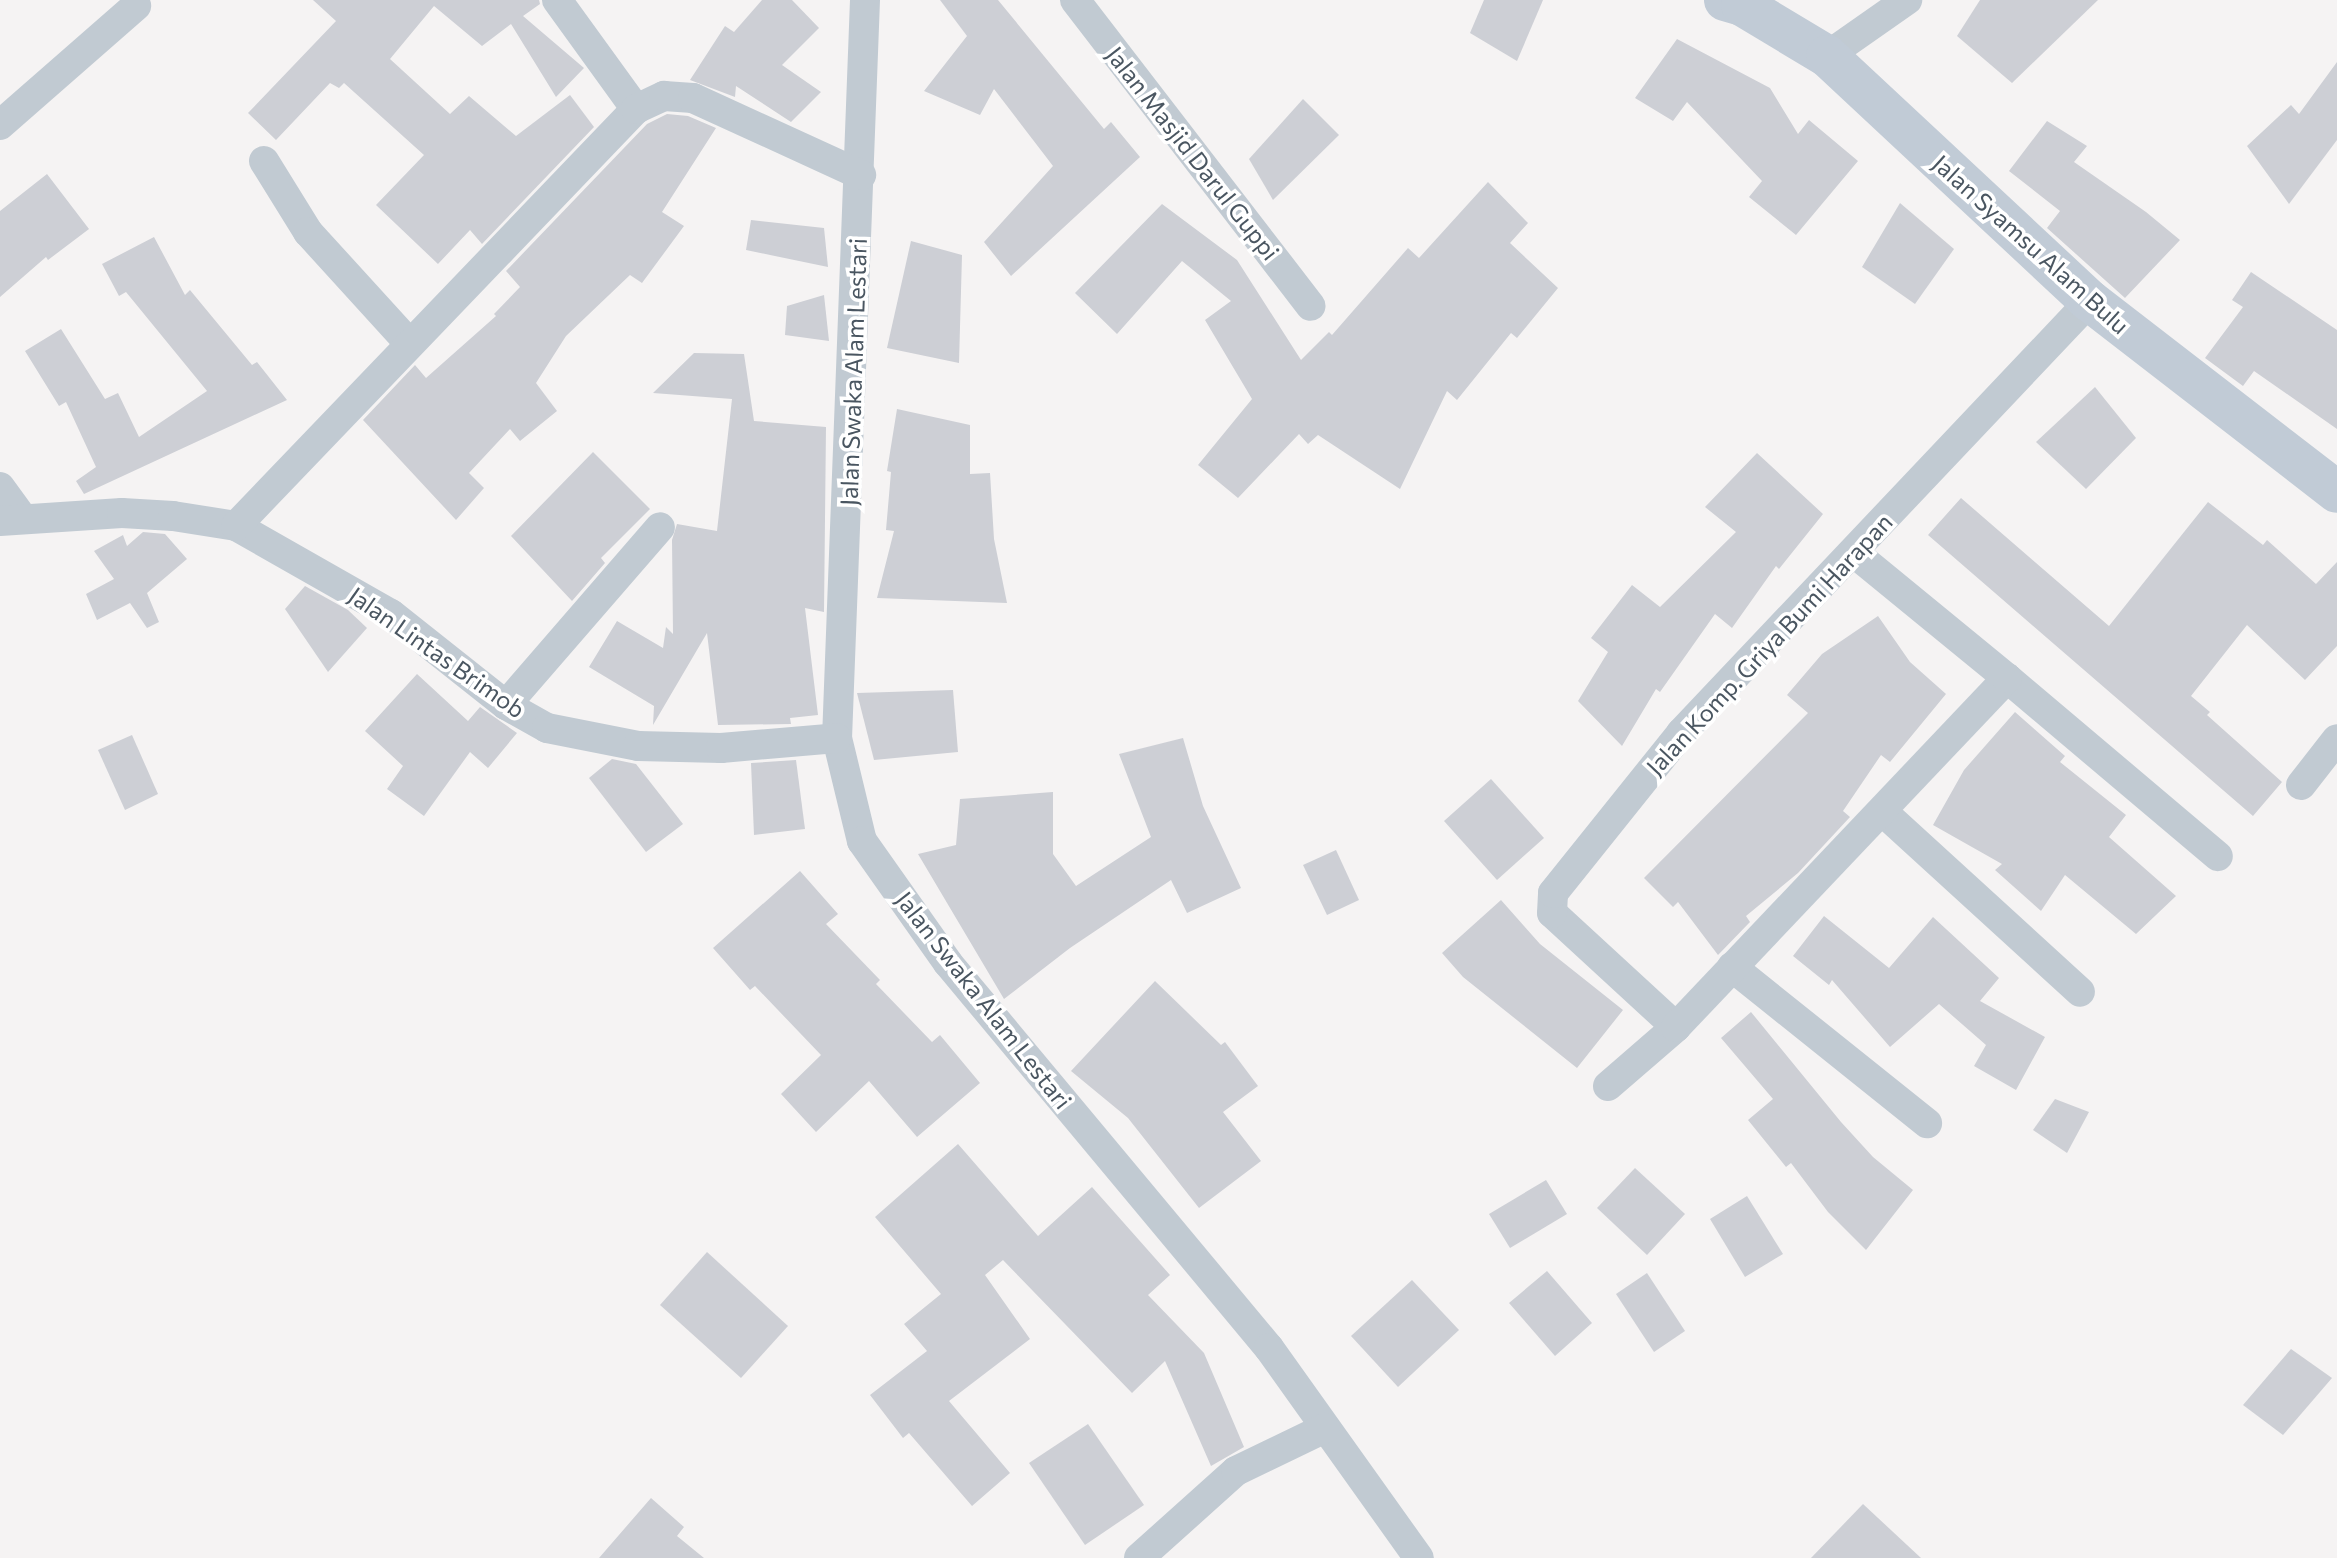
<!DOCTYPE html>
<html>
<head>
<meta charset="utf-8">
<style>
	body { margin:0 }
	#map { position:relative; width:2337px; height:1558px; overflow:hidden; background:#f5f3f3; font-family:Commissioner,sans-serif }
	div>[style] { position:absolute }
	.building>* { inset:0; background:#cdcfd5 }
	.street>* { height:30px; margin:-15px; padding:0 15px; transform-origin:15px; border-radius:15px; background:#c1cad2 }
	.secondary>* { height:42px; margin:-21px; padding:0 21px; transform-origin:21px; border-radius:21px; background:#c1cbd6 }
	span { translate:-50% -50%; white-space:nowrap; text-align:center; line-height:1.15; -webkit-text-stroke:7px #fff; paint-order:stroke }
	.street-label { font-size:24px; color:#4a5661 }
</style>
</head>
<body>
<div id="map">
	<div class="building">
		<i style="clip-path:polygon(313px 0,539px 0,540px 4px,523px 16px,584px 68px,556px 97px,511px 24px,482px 46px,434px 6px,390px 59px,450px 114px,469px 96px,516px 136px,570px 95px,594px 127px,482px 244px,470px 230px,438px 264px,376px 205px,424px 155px,344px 83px,339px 88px,330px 83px,276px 140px,248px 113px,336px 21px)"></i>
		<i style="clip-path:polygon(762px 0,792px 0,819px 28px,782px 65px,821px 92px,791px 122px,736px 86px,735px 97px,690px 80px,725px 26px,734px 32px)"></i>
		<i style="clip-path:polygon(940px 0,998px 0,1104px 129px,1111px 122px,1140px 157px,1011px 276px,984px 242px,1053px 166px,994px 89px,980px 115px,924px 91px,967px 36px)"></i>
		<i style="clip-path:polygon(1484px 0,1543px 0,1517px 61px,1470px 33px)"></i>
		<i style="clip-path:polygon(1980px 0,2098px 0,2012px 83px,1957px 36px)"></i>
		<i style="clip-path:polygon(1677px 39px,1770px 88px,1798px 134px,1809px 120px,1858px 161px,1796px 235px,1749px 197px,1762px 181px,1687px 102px,1673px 121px,1635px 98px)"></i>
		<i style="clip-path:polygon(2337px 62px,2337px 140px,2289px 204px,2247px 146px,2291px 105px,2299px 114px)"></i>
		<i style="clip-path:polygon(1303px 99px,1339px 135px,1273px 200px,1249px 159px)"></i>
		<i style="clip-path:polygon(667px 114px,688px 116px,716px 128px,662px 212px,684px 226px,642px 283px,630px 275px,566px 336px,536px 383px,557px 411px,520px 441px,510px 429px,469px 473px,484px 488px,456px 520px,363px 420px,415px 365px,426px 378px,496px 316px,494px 314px,520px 287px,506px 271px,647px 124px)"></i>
		<i style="clip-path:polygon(2047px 121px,2087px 146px,2074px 162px,2146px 212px,2180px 240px,2125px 298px,2047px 228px,2060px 211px,2009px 171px)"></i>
		<i style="clip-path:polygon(47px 174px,89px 229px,48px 260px,46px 257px,0 297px,0 211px)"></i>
		<i style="clip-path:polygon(1488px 182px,1528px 223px,1510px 243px,1558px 288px,1517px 338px,1511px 333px,1457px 400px,1447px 391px,1400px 489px,1318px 435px,1308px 444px,1299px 434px,1238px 498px,1198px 465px,1252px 399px,1205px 320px,1231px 301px,1182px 261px,1117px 334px,1075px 293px,1162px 204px,1237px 260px,1301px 360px,1329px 332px,1332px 335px,1408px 248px,1419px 258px)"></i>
		<i style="clip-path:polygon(1900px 203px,1954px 249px,1915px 304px,1862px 267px)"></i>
		<i style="clip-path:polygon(751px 220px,824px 228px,828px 267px,746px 250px)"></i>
		<i style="clip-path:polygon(154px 237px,185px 295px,190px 290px,252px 365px,257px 362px,287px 400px,84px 494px,76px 481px,96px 467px,66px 402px,59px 406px,25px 351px,61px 329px,105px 399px,118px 393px,139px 437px,207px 391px,126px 292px,119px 296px,102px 264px)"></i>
		<i style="clip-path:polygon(911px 241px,962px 255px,959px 363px,887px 348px)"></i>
		<i style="clip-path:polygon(2251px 272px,2337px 330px,2337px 429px,2254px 371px,2243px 386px,2205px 358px,2243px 307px,2232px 300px)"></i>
		<i style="clip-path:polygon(824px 295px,829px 341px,785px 335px,787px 306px)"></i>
		<i style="clip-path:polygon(694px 353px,744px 354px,754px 421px,826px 427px,824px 612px,805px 608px,818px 715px,790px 718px,791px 724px,718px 725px,707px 633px,653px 725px,654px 706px,589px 667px,617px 621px,663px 648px,666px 627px,673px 634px,672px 540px,677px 524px,717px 531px,732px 399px,653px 393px)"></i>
		<i style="clip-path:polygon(2095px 387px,2136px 438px,2086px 489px,2036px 442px)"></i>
		<i style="clip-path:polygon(897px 409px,970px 425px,970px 474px,990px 473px,994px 539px,1007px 603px,877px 598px,894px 531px,886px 530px,891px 472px,887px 471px)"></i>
		<i style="clip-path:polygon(593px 452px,650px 509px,601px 558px,605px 563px,572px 601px,511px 536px)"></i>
		<i style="clip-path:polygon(1757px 453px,1823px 514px,1779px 569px,1776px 566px,1732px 628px,1715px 614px,1660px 692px,1656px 689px,1622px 746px,1578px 701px,1608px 652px,1591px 638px,1632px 585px,1660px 607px,1736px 532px,1705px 507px)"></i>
		<i style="clip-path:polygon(1961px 498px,2109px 626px,2208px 502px,2263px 545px,2267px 540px,2316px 584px,2337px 562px,2337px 646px,2305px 680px,2247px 625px,2191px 696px,2210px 712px,2207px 715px,2282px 782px,2253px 816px,1928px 535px)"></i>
		<i style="clip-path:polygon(143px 532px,165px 534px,187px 559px,147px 593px,159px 622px,147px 628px,130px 603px,97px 620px,86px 594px,114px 579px,94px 551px,123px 535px,127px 546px)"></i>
		<i style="clip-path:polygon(305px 586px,348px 610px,367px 628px,328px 672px,285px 609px)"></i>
		<i style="clip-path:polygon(1878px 616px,1910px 662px,1946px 694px,1890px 762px,1881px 755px,1843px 811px,1850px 817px,1798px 873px,1746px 916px,1750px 922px,1718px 955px,1678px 902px,1673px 907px,1644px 878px,1808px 713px,1787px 695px,1822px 654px)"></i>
		<i style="clip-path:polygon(417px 674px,468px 721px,480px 707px,517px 733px,488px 768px,470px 752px,424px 816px,387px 789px,403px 766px,365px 731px)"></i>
		<i style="clip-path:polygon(953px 690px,958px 752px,874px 760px,857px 693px)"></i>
		<i style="clip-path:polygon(2015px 712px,2065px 756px,2060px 762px,2126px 815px,2109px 837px,2176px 896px,2136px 934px,2065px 875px,2041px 911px,1995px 870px,2002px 864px,1933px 825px,1964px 770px)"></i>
		<i style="clip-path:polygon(132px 735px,158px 794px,125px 810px,98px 750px)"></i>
		<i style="clip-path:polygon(1183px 738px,1203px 806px,1241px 888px,1187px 913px,1171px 880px,1070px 948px,1004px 999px,918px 854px,956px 845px,960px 799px,1053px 792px,1053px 854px,1076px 886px,1151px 837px,1119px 754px)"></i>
		<i style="clip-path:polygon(612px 759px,636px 764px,683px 824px,646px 852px,589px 778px)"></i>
		<i style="clip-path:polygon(796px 760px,805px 829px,754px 835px,751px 763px)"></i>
		<i style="clip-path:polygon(1491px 779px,1544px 838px,1497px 880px,1444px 821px)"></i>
		<i style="clip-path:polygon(1336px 850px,1359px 900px,1327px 915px,1303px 865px)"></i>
		<i style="clip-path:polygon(800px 871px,838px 914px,826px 924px,880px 980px,876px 984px,932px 1042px,940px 1035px,980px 1083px,917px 1137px,869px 1081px,816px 1132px,781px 1094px,821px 1055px,755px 986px,750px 990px,713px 948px)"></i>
		<i style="clip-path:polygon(1501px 900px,1540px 944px,1623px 1010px,1577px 1068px,1463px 977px,1442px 953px)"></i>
		<i style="clip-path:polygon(1824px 916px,1889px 968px,1933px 917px,1999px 978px,1980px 1001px,2045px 1037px,2016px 1090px,1974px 1066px,1986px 1045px,1939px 1004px,1890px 1047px,1832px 980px,1829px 985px,1793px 956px)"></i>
		<i style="clip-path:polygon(1155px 981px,1221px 1045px,1225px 1042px,1258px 1086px,1223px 1112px,1261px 1161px,1199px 1208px,1128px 1118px,1071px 1071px)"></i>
		<i style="clip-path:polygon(1751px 1012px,1841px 1122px,1873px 1157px,1913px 1190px,1866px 1250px,1828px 1212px,1791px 1163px,1786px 1167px,1748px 1120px,1773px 1099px,1721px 1038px)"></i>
		<i style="clip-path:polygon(2055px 1099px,2089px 1112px,2067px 1153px,2033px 1130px)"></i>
		<i style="clip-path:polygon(958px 1144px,1038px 1236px,1092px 1187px,1170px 1275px,1148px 1295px,1204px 1353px,1244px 1447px,1211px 1466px,1165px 1361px,1132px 1393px,1003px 1260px,985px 1275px,1030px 1339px,949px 1401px,1010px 1473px,972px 1506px,909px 1433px,903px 1438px,870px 1395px,927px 1351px,904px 1324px,941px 1294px,875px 1217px)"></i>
		<i style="clip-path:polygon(1635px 1168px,1685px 1214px,1647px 1255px,1597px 1208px)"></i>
		<i style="clip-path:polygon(1546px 1180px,1567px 1214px,1510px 1248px,1489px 1214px)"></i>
		<i style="clip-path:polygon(1747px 1196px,1783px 1254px,1745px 1277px,1710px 1219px)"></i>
		<i style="clip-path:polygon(707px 1252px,788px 1326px,741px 1378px,660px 1305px)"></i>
		<i style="clip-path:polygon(1547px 1271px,1592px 1323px,1555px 1356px,1509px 1303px)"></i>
		<i style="clip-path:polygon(1647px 1273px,1685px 1331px,1654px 1352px,1616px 1294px)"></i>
		<i style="clip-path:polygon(1412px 1280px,1459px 1330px,1398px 1387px,1351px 1336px)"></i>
		<i style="clip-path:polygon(2291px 1349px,2332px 1378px,2283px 1435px,2243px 1405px)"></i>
		<i style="clip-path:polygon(1088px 1424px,1144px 1505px,1085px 1545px,1029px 1463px)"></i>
		<i style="clip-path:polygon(651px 1498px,684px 1527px,677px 1536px,704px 1558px,599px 1558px)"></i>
		<i style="clip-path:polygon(1863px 1504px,1921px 1558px,1811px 1558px)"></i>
	</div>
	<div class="street">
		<i style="left:557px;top:0;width:135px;rotate:54.1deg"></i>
		<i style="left:865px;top:0;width:739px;rotate:92.17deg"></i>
		<i style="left:837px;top:738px;width:106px;rotate:76.4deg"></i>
		<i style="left:862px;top:841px;width:149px;rotate:54.8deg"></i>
		<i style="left:948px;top:963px;width:501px;rotate:50.18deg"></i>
		<i style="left:1269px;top:1348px;width:258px;rotate:54.5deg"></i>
		<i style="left:1075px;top:0;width:386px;rotate:52.4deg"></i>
		<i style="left:1827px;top:56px;width:98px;rotate:-35deg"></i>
		<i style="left:0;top:125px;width:181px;rotate:-41.2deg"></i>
		<i style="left:264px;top:161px;width:84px;rotate:58.2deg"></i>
		<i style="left:308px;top:232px;width:150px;rotate:47.7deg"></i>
		<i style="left:0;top:487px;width:39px;rotate:54deg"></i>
		<i style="left:0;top:521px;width:122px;rotate:-3.8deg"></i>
		<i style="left:122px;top:513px;width:51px;rotate:3.4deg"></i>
		<i style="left:173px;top:516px;width:64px;rotate:9deg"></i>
		<i style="left:236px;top:526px;width:178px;rotate:29.6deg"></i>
		<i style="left:391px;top:614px;width:147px;rotate:38.4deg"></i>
		<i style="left:506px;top:705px;width:47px;rotate:29.3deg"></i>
		<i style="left:547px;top:728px;width:93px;rotate:11.2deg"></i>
		<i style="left:638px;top:746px;width:83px;rotate:1.4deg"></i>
		<i style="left:721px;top:748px;width:116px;rotate:-4.9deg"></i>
		<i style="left:236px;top:526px;width:578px;rotate:-46.19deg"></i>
		<i style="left:636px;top:109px;width:31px;rotate:-25deg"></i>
		<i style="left:664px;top:96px;width:29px;rotate:4deg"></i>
		<i style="left:693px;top:98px;width:185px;rotate:24.6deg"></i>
		<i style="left:2007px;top:678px;width:276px;rotate:40.2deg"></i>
		<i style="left:506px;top:705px;width:235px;rotate:-49.1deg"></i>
		<i style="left:2301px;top:785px;width:58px;rotate:-52deg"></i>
		<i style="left:1882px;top:811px;width:268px;rotate:42.4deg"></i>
		<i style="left:1732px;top:967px;width:250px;rotate:38.7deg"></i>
		<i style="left:1676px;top:1027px;width:168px;rotate:-137.4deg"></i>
		<i style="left:1552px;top:913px;width:20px;rotate:-87deg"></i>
		<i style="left:1553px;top:893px;width:205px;rotate:-51.3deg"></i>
		<i style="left:1681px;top:733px;width:595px;rotate:-46.57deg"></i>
		<i style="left:1608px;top:1086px;width:90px;rotate:-40.9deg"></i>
		<i style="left:1676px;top:1027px;width:481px;rotate:-46.5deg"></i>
		<i style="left:2007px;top:678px;width:199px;rotate:-140.7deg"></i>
		<i style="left:1139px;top:1558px;width:130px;rotate:-41.9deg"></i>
		<i style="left:1236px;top:1471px;width:99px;rotate:-25.8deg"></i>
	</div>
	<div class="secondary">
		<i style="left:1725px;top:0;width:18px;rotate:16deg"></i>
		<i style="left:1742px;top:5px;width:99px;rotate:31deg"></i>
		<i style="left:1827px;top:56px;width:359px;rotate:43deg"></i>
		<i style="left:2090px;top:301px;width:312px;rotate:37.7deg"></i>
	</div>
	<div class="street-label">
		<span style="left:1193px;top:153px;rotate:52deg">Jalan Masjid Darul Guppi</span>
		<span style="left:2031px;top:244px;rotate:42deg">Jalan Syamsu Alam Bulu</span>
		<span style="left:853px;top:372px;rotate:-88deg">Jalan Swaka Alam Lestari</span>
		<span style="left:1769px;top:644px;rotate:-47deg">Jalan Komp. Griya Bumi Harapan</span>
		<span style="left:437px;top:652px;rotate:35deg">Jalan Lintas Brimob</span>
		<span style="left:984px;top:1000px;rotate:52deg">Jalan Swaka Alam Lestari</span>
	</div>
</div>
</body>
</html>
